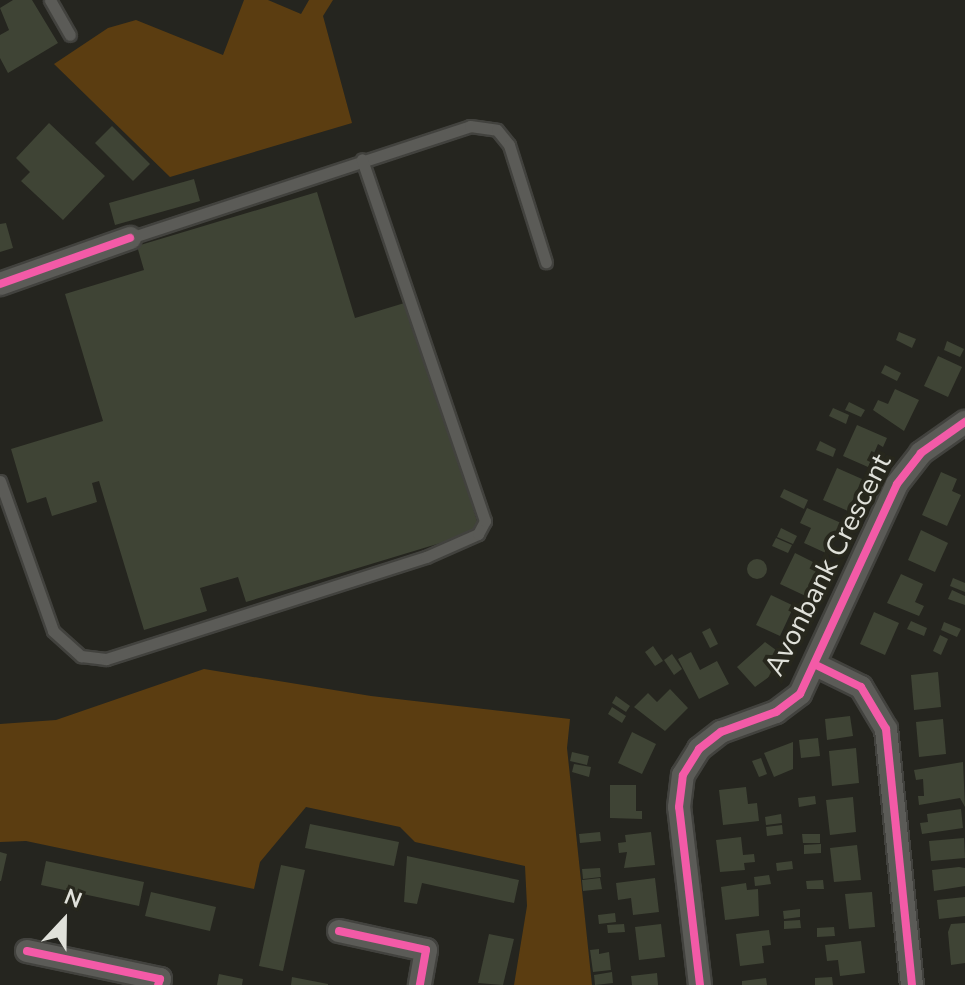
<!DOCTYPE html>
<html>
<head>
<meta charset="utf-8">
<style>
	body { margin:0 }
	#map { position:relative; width:965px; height:985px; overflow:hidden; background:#25251f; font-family:"Nunito Sans",sans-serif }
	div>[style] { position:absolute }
	.green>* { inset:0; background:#5b3d11 }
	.building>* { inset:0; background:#3f4435 }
	.round { border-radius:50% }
	.roads { filter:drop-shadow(2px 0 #42423e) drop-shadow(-2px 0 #42423e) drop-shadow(0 2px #42423e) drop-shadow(0 -2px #42423e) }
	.lane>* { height:11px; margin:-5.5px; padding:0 5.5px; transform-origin:5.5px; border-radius:5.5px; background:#5b5b57 }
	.street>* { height:22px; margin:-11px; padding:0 11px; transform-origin:11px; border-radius:11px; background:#5b5b57 }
	.cycleway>* { height:8px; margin:-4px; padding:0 4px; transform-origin:4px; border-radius:4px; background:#f35aa7 }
	span { translate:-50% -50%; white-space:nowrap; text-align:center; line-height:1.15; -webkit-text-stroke:8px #27271d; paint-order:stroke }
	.street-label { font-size:28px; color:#e0e1da }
	.north { position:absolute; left:24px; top:881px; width:80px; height:80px; -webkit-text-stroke:6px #27271d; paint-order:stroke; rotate:22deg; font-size:22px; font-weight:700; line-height:32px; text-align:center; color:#e0e1da }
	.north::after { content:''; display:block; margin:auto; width:28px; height:36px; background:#e0e1da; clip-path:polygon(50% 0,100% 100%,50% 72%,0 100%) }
</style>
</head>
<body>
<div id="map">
	<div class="green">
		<i style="clip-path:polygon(244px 0,268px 0,301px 14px,309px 0,333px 0,323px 16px,352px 123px,170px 177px,54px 64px,108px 28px,136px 20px,223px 55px)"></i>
		<i style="clip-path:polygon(204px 669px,371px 696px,570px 719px,567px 748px,592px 985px,514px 985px,527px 906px,525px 866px,415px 842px,400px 827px,306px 807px,260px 862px,254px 889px,26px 841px,0 842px,0 724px,56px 720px)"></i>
	</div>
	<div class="building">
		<i style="clip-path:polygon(13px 0,32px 0,58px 43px,8px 73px,0 58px,0 35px,9px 30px,0 8px)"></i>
		<i style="clip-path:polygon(49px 123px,105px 176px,63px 220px,21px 181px,30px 172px,16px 158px)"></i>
		<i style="clip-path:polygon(112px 126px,150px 164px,133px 181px,95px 143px)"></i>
		<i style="clip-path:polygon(194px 179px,200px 201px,115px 225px,109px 203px)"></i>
		<i style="clip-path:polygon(317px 192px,355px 318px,411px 301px,480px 531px,246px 602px,238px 577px,200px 588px,207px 611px,144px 630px,99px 481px,92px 483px,97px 502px,52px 516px,46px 497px,27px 503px,11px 449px,103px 421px,65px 294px,144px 270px,137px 246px)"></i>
		<i style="clip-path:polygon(6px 223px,13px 248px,0 252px,0 224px)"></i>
		<i style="clip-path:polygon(899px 332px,916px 339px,912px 348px,896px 340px)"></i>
		<i style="clip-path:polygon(947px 341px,964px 349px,960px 357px,944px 350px)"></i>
		<i style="clip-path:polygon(938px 356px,962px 367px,948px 397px,924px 386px)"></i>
		<i style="clip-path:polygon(885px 365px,901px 373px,897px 381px,881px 373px)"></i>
		<i style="clip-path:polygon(895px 389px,919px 400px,904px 431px,873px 410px,878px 400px,888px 404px)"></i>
		<i style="clip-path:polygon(849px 402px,865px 410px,861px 417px,845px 410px)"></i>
		<i style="clip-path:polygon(833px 408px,849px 415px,846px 424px,829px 416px)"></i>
		<i style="clip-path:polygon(857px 425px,887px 438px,883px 447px,878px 444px,868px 467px,843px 456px)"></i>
		<i style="clip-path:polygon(820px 441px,836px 449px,833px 457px,816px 450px)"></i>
		<i style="clip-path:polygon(837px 468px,862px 479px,848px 511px,823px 500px)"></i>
		<i style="clip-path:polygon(941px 472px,957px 479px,952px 491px,961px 495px,947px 526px,922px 515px)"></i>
		<i style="clip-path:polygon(784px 489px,808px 500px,804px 509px,780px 497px)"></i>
		<i style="clip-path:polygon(807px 508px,848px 526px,844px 533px,839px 531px,828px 554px,804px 543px,811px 528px,800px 523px)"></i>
		<i style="clip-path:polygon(781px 528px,797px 536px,793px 544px,777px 537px)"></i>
		<i style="clip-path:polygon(921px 530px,948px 543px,935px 572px,908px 560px)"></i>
		<i style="clip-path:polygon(776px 538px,792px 545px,788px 553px,772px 546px)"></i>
		<i style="clip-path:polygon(795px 553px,819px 565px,808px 587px,815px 590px,812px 599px,780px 584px)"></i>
		<i class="round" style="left:747px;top:559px;width:20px;height:20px"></i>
		<i style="clip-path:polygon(901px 574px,923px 584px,915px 602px,924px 606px,919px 616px,887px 603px)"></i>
		<i style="clip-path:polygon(953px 578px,965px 583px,965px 592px,950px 586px)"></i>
		<i style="clip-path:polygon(952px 590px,965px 596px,965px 605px,948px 599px)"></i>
		<i style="clip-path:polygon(771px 595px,794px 606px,780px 636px,756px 625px)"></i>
		<i style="clip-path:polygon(874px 612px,899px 623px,885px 655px,860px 644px)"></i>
		<i style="clip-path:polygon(911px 621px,927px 628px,924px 636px,907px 629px)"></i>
		<i style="clip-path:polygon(944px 622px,961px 629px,957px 637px,941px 630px)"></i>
		<i style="clip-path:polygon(710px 628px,718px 644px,710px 648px,702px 632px)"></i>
		<i style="clip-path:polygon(940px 635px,948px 639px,941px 655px,933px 651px)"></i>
		<i style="clip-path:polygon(765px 642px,791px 661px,755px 687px,737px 667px)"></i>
		<i style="clip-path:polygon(653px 646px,663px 661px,655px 666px,645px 652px)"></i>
		<i style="clip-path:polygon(691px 652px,700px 670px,717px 661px,729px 684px,699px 699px,678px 659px)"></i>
		<i style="clip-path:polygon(672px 654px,682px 669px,674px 675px,664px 660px)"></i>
		<i style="clip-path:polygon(938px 672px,941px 707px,914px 710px,911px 675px)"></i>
		<i style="clip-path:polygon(670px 689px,688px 708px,665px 731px,634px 707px,648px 693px,657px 702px)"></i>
		<i style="clip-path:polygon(616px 696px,630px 706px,626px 712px,612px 703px)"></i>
		<i style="clip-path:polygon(612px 707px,626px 716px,622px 723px,608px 714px)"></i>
		<i style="clip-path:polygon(850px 716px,853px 736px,827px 740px,825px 719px)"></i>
		<i style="clip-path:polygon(943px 719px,946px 754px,919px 757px,916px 722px)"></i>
		<i style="clip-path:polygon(632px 732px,656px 744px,642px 774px,618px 763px)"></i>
		<i style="clip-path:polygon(818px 738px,820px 756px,801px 758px,799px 740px)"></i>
		<i style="clip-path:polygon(793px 742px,793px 769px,774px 777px,764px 753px)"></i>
		<i style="clip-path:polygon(856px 748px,859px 783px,832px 786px,829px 751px)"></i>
		<i style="clip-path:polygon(572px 752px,589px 756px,587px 765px,570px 761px)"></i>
		<i style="clip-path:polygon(761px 758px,767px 774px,759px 777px,752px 761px)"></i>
		<i style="clip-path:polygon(963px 762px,965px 807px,960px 798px,919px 805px,918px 796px,924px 796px,923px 779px,916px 780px,914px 770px)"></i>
		<i style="clip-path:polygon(574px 764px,591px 767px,589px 777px,572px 772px)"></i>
		<i style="clip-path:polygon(610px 785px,636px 785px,636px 811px,642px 811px,642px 819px,610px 818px)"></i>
		<i style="clip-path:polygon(746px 787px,748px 804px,757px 803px,759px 821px,723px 825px,719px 790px)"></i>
		<i style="clip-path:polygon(815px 796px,816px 804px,799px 807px,798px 798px)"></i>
		<i style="clip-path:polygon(853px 797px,856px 832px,830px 835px,826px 800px)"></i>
		<i style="clip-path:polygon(961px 809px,963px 828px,922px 834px,920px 823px,928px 822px,927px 814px)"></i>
		<i style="clip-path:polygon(781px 814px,782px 823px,766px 825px,765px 817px)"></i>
		<i style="clip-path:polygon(310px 824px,399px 842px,394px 866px,305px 848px)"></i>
		<i style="clip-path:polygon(782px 825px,783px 834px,767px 836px,766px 827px)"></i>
		<i style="clip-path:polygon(600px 832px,601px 841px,580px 843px,579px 834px)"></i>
		<i style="clip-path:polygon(651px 832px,655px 865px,624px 868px,627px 852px,619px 853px,618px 843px,626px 842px,625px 835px)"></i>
		<i style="clip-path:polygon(802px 834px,820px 834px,820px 843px,803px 843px)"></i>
		<i style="clip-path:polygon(741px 837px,743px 855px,754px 854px,755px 862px,744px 863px,745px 870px,720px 872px,716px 840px)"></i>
		<i style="clip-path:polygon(964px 838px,965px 858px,931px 861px,929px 841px)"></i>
		<i style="clip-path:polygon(821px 844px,821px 853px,804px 854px,804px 845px)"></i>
		<i style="clip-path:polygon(857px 845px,861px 880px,834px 882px,830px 848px)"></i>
		<i style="clip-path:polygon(0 852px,7px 854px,1px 881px,0 881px)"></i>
		<i style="clip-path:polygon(407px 856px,519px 880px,514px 903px,422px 883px,417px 904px,404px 902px)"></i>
		<i style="clip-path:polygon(46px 861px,144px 882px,139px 906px,41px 885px)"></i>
		<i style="clip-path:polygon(792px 861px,793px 869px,777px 871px,776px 863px)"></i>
		<i style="clip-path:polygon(281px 865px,305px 870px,283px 971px,259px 966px)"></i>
		<i style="clip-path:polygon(959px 867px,965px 868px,965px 886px,934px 891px,932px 870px)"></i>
		<i style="clip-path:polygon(600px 868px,601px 877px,583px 879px,582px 869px)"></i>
		<i style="clip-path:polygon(769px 875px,771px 884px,755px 886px,754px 877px)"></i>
		<i style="clip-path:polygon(600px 878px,602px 889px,583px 891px,582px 880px)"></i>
		<i style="clip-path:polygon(655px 878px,659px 912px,633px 915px,631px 898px,618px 900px,616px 883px)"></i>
		<i style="clip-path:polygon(823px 880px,824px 889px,807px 889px,806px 881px)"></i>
		<i style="clip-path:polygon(746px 883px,747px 890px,758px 889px,759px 916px,725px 920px,721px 887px)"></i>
		<i style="clip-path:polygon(151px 892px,216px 907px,210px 931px,145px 916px)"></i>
		<i style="clip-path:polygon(872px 892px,875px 927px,849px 929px,845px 894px)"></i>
		<i style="clip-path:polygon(965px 897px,965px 916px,939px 919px,937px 900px)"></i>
		<i style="clip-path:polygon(800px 909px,800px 917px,784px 919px,783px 911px)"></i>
		<i style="clip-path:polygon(615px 913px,616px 922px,599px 924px,598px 915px)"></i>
		<i style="clip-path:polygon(800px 920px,801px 928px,784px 929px,784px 921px)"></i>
		<i style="clip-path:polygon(965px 923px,965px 963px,951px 965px,948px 932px,951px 924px)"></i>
		<i style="clip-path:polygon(624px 924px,625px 932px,608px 933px,607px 925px)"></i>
		<i style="clip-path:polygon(661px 924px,665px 957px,639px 960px,635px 927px)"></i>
		<i style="clip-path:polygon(834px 927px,835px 936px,817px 937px,817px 928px)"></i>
		<i style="clip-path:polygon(769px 930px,771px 945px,762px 946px,764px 963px,740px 966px,736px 934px)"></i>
		<i style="clip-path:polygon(489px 934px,514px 939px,503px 985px,478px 983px)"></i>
		<i style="clip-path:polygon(861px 941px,865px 973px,840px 976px,838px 960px,827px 961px,825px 945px)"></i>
		<i style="clip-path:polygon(599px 949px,599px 954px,609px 952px,611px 970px,593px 972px,590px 950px)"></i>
		<i style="clip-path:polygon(612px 972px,613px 983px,595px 985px,594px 975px)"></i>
		<i style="clip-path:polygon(657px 973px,658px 985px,632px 985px,631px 976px)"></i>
		<i style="clip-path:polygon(219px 974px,243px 979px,242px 985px,217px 985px)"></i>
		<i style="clip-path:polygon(292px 977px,328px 984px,328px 985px,291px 985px)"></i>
		<i style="clip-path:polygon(832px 977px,833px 985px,815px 985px,815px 978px)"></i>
		<i style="clip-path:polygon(766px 978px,767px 985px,742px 985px,742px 981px)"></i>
	</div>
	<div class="roads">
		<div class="lane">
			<i style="left:50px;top:0;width:40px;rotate:60.3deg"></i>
			<i style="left:130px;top:238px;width:358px;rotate:-18.2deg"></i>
			<i style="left:470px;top:126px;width:27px;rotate:8deg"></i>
			<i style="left:497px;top:130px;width:19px;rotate:51deg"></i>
			<i style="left:509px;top:145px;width:123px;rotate:72.5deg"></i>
			<i style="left:0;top:481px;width:159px;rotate:70.5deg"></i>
			<i style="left:53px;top:631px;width:38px;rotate:42deg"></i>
			<i style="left:81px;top:656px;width:25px;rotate:7deg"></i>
			<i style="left:106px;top:659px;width:336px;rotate:-17.7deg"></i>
			<i style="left:426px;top:557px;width:57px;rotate:-23.9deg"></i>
			<i style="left:478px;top:534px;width:15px;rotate:-62deg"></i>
			<i style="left:485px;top:521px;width:382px;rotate:-108.8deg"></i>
		</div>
		<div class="street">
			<i style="left:0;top:284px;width:138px;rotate:-19.5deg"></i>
			<i style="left:816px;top:665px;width:50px;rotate:26.1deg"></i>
			<i style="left:861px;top:687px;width:49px;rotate:59.2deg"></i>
			<i style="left:886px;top:729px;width:257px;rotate:84.2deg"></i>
			<i style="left:339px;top:931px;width:89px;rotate:12.3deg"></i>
			<i style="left:426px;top:950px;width:36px;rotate:100deg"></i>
			<i style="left:27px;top:951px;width:136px;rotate:11.9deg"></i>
			<i style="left:160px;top:979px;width:6px;rotate:108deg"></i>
			<i style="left:700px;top:985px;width:179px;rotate:-96.7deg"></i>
			<i style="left:679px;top:807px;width:32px;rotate:-83deg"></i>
			<i style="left:683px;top:775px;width:31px;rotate:-58deg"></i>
			<i style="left:699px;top:749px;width:28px;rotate:-38deg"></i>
			<i style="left:721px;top:732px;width:59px;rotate:-20deg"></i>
			<i style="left:776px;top:712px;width:30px;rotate:-37deg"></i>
			<i style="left:800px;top:694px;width:231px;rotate:-65.2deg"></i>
			<i style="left:897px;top:484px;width:39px;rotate:-52deg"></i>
			<i style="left:921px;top:453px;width:54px;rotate:-35.2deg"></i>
		</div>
	</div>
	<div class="cycleway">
		<i style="left:0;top:284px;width:138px;rotate:-19.5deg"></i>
		<i style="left:816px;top:665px;width:50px;rotate:26.1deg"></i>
		<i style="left:861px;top:687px;width:49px;rotate:59.2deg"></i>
		<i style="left:886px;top:729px;width:257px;rotate:84.2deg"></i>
		<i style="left:339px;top:931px;width:89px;rotate:12.3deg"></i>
		<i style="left:426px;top:950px;width:36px;rotate:100deg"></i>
		<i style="left:27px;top:951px;width:136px;rotate:11.9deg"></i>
		<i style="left:160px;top:979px;width:6px;rotate:108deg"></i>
		<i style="left:700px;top:985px;width:179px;rotate:-96.7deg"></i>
		<i style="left:679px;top:807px;width:32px;rotate:-83deg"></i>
		<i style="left:683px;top:775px;width:31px;rotate:-58deg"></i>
		<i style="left:699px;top:749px;width:28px;rotate:-38deg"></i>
		<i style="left:721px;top:732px;width:59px;rotate:-20deg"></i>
		<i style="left:776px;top:712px;width:30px;rotate:-37deg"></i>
		<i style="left:800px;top:694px;width:231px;rotate:-65.2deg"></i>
		<i style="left:897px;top:484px;width:39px;rotate:-52deg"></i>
		<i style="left:921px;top:453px;width:54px;rotate:-35.2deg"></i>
	</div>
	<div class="street-label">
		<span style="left:828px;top:565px;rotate:-63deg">Avonbank Crescent</span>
	</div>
	<div class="north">N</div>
</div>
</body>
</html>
